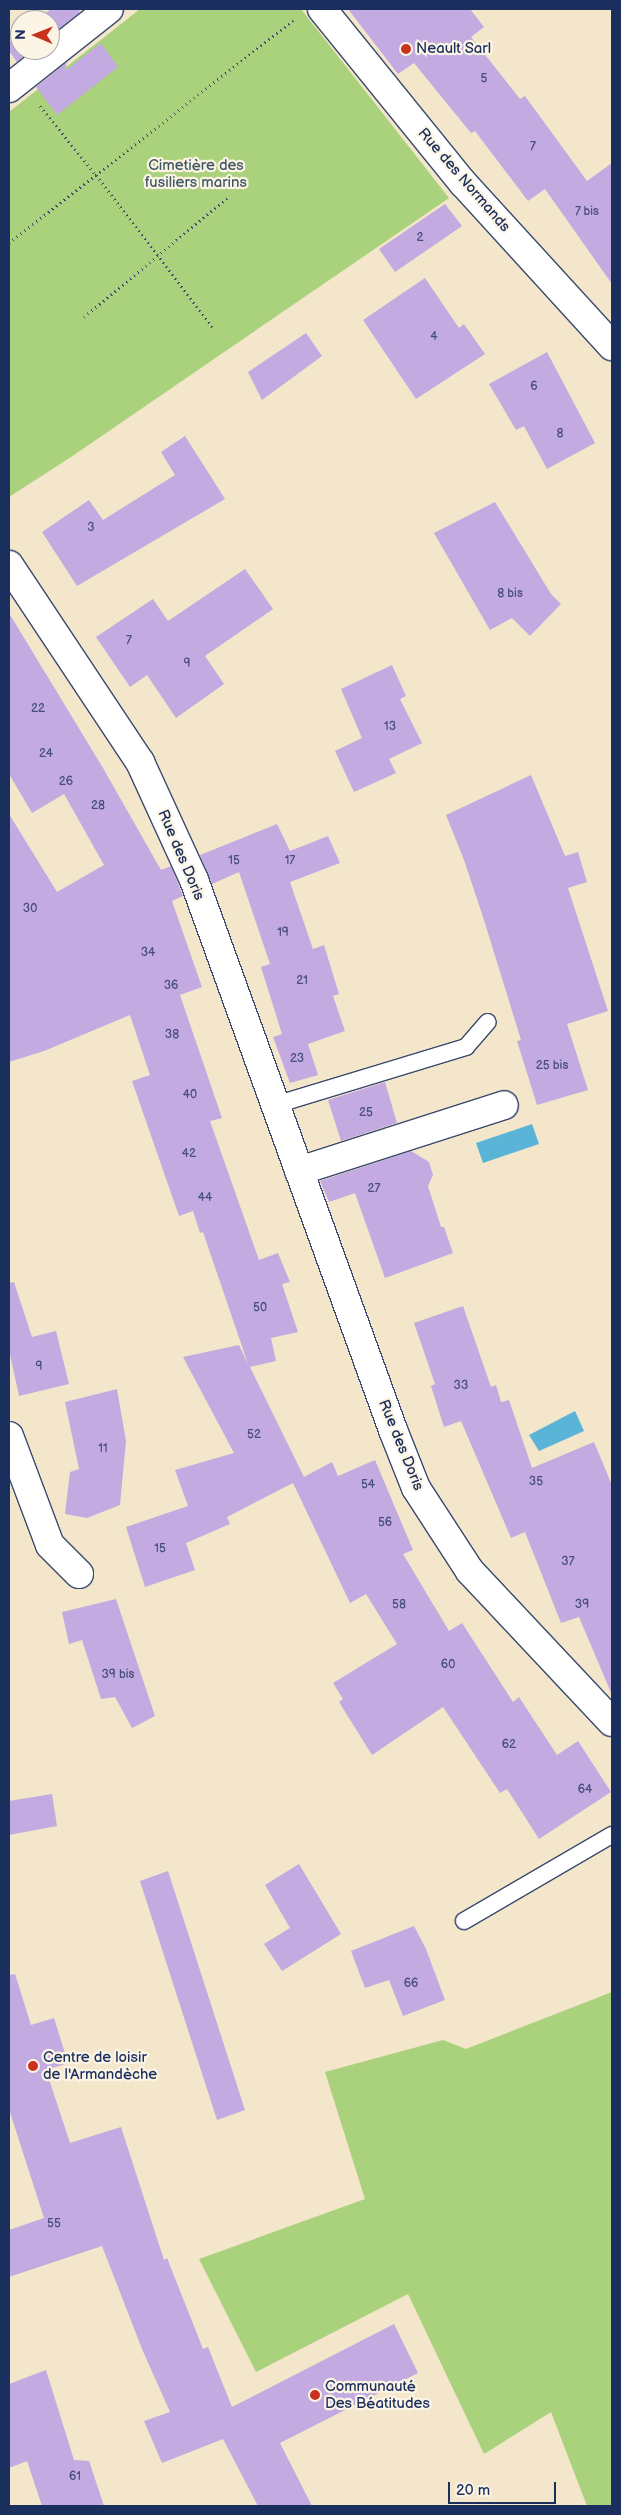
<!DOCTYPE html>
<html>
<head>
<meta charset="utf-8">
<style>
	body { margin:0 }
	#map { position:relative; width:621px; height:2515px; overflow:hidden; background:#f3e6cb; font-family:"Balsamiq Sans",sans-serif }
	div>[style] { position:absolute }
	.green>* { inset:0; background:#aad17c }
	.water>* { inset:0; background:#59b4d7 }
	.building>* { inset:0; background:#c3aae0 }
	.path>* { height:3px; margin-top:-1.5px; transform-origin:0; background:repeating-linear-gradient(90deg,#3b4a6e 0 1px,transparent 0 5px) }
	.roads { filter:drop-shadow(1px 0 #3b4a6e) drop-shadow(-1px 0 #3b4a6e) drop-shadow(0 1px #3b4a6e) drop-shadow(0 -1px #3b4a6e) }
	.lane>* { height:16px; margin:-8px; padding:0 8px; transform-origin:8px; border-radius:8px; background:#fff }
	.street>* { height:28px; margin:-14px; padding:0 14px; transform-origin:14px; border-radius:14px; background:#fff }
	.dots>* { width:14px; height:14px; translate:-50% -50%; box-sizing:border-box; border:2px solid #fcf5e5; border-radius:50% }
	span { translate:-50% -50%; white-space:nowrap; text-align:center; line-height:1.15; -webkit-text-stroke:4.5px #fcf5e5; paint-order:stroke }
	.number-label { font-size:12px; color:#454e7e }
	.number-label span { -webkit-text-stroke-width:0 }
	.poi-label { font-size:15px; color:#1b2f5e }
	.left { translate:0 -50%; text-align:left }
	.park-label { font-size:15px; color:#3f5866 }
	.street-label { font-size:15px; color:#1b2f5e }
	.frame { position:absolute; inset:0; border:10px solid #1b2f5e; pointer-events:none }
	.north { position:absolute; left:10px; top:10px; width:50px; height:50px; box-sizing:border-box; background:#fcf5e5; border:1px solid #a2a6af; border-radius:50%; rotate:271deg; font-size:14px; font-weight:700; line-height:20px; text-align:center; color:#1b2f5e }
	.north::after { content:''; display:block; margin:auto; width:18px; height:22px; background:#c8321e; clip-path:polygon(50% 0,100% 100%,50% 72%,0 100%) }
	.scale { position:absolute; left:448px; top:2482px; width:108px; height:22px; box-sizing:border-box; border:2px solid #1b2f5e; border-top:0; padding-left:6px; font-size:15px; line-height:18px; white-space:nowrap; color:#1b2f5e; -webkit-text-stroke:4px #fcf5e5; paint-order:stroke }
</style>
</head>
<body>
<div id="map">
	<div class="green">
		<i style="clip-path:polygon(140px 9px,301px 9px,449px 198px,71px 457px,9px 497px,9px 112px)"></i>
		<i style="clip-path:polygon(612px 1992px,612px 2506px,587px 2506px,551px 2412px,484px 2454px,408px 2294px,256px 2372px,199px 2259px,365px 2199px,325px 2072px,443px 2040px,466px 2049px)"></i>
	</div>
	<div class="water">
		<i style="clip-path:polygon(532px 1124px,539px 1144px,483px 1163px,476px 1143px)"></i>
		<i style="clip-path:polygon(575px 1411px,584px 1431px,539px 1451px,529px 1435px)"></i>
	</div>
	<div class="building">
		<i style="clip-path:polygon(51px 9px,80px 9px,79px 13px,50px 36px,50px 20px,37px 20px)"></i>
		<i style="clip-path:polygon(348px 9px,470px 9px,484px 27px,471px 37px,520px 99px,525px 96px,587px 181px,612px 163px,612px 284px,545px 189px,528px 201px,475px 131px,471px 133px,414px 63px,398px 74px)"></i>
		<i style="clip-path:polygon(20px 33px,20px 50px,32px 50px,17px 62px,9px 51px,9px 42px)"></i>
		<i style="clip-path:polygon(101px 43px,118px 67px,57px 115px,36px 87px,67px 62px,65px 71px)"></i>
		<i style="clip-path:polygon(445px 204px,462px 226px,395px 272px,379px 249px)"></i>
		<i style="clip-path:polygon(425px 278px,459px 328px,464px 324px,485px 354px,416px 399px,363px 320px)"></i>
		<i style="clip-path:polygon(306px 333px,322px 356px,262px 400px,248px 372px)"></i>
		<i style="clip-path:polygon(547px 352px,595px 443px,547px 469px,524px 426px,516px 430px,489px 384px)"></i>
		<i style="clip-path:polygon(185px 436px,225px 499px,77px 586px,42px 532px,89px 500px,103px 520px,175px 475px,161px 452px)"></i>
		<i style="clip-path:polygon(495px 502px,551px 594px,561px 604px,530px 636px,512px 618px,490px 630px,434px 533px)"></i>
		<i style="clip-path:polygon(245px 569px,273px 609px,205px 656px,224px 684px,176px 718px,147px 675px,130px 687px,96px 637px,153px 599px,168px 621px)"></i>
		<i style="clip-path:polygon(9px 613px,103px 768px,161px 870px,171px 866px,183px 896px,172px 901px,202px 987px,180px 995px,222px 1118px,210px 1121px,259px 1260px,278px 1253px,290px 1282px,282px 1284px,298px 1332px,271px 1338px,276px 1361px,250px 1367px,304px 1477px,300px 1479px,332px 1462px,338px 1476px,375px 1460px,413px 1550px,403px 1554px,449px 1631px,462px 1623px,513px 1702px,519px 1697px,557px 1755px,578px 1741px,611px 1792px,539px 1839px,507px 1789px,500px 1793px,443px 1707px,372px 1755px,339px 1702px,343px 1699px,333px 1683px,397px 1644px,366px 1594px,350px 1603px,293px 1483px,227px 1517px,230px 1524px,186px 1543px,195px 1570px,145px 1587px,126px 1527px,188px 1506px,175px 1470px,234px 1453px,183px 1357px,239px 1345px,248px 1364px,203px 1232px,200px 1233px,193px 1211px,179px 1216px,132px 1081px,150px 1075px,130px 1015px,44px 1051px,9px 1062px,9px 814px,57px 892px,104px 865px,64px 794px,32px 813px,9px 774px)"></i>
		<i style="clip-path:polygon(392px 665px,406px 696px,400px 699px,422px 743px,389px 759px,396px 773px,354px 792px,335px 751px,362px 738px,341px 689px)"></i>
		<i style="clip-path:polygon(531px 775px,565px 856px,578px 852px,587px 882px,568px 888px,608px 1011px,567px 1024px,588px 1090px,537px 1105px,517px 1041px,521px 1040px,484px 920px,464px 860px,446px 815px)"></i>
		<i style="clip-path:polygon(277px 824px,290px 851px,328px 836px,340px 863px,290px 882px,313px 949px,324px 945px,339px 994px,333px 996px,345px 1031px,308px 1044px,318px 1075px,290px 1083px,273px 1037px,282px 1034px,261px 967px,270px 964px,239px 872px,212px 884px,200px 855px)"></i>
		<i style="clip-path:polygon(385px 1082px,397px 1123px,341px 1141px,328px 1100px)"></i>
		<i style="clip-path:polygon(411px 1151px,429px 1162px,433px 1175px,428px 1186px,441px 1227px,444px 1227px,453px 1253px,385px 1278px,355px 1193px,329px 1202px,320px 1181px)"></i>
		<i style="clip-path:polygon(14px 1282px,32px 1337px,56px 1331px,69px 1384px,19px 1396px,9px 1350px,9px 1283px)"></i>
		<i style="clip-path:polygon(463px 1306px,491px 1387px,496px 1385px,501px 1402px,509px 1400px,532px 1468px,594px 1442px,612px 1485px,612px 1695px,579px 1617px,561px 1623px,525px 1532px,511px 1538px,461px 1421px,444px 1427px,431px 1386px,435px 1384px,414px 1323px)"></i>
		<i style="clip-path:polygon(117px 1389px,126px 1441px,120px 1505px,87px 1518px,65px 1514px,70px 1472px,79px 1469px,65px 1402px)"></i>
		<i style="clip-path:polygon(116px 1599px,155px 1716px,132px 1728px,115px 1697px,101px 1699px,82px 1640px,69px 1644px,62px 1612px)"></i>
		<i style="clip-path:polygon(52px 1794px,57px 1826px,9px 1835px,9px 1801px)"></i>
		<i style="clip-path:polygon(299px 1864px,341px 1934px,282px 1971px,264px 1944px,290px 1928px,265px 1885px)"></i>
		<i style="clip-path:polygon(168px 1871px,245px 2110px,217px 2120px,140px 1881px)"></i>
		<i style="clip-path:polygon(414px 1926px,426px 1949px,445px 2000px,403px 2016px,389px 1980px,365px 1988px,351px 1951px)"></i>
		<i style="clip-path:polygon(15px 1974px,31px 2025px,54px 2018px,68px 2063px,46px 2070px,70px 2143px,121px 2127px,164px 2260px,167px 2258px,203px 2349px,208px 2347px,232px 2407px,394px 2324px,418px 2373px,280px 2443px,312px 2506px,258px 2506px,223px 2439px,162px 2463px,144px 2421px,170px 2412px,142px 2349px,102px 2246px,9px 2277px,9px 2230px,44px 2218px,9px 2109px,9px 1975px)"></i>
		<i style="clip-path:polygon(46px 2370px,74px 2460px,89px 2461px,104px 2506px,42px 2506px,27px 2461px,9px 2468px,9px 2384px)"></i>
	</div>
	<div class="path">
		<i style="left:40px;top:106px;width:89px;rotate:50.9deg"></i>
		<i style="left:96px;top:175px;width:195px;rotate:52.5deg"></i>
		<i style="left:9px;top:243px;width:361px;rotate:-38.1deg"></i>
		<i style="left:84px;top:317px;width:187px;rotate:-39.8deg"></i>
	</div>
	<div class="roads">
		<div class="lane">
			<i style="left:275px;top:1105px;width:200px;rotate:-16.9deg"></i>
			<i style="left:466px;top:1047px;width:33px;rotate:-49deg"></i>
			<i style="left:464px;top:1921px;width:171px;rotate:-30.2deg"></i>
		</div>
		<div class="street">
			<i style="left:322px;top:9px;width:224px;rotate:51deg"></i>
			<i style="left:463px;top:183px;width:221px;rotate:47.6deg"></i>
			<i style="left:9px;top:88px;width:127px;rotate:-38.3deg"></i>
			<i style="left:9px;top:565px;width:237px;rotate:56.4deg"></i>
			<i style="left:140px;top:762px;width:130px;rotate:65.4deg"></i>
			<i style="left:194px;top:880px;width:585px;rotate:70.11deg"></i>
			<i style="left:393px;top:1430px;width:62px;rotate:68.4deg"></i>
			<i style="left:416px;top:1488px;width:99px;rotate:57deg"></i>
			<i style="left:470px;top:1571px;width:207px;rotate:46.8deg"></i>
			<i style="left:299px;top:1171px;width:215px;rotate:-17.8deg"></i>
			<i style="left:9px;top:1436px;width:116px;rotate:69.4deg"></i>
			<i style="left:50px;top:1545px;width:41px;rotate:45deg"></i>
		</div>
	</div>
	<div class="dots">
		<i style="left:406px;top:49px;background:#c8321e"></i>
		<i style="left:33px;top:2066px;background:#c8321e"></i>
		<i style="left:315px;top:2395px;background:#c8321e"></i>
	</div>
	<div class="number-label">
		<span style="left:484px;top:79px">5</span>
		<span style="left:533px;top:147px">7</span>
		<span style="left:587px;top:212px">7 bis</span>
		<span style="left:420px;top:238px">2</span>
		<span style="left:434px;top:337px">4</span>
		<span style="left:534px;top:387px">6</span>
		<span style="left:560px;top:434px">8</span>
		<span style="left:91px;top:528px">3</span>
		<span style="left:510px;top:594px">8 bis</span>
		<span style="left:129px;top:641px">7</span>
		<span style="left:187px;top:664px">9</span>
		<span style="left:38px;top:709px">22</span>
		<span style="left:390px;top:727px">13</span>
		<span style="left:46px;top:754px">24</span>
		<span style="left:66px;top:782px">26</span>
		<span style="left:98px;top:806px">28</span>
		<span style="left:234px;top:861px">15</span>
		<span style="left:290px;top:861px">17</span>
		<span style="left:30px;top:909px">30</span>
		<span style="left:283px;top:933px">19</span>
		<span style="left:148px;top:953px">34</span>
		<span style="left:302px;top:981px">21</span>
		<span style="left:171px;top:986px">36</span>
		<span style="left:172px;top:1035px">38</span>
		<span style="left:297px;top:1059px">23</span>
		<span style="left:552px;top:1066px">25 bis</span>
		<span style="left:190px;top:1095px">40</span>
		<span style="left:366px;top:1113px">25</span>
		<span style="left:189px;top:1154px">42</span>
		<span style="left:374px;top:1189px">27</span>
		<span style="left:205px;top:1198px">44</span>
		<span style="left:260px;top:1308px">50</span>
		<span style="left:39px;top:1367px">9</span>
		<span style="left:461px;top:1386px">33</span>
		<span style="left:254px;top:1435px">52</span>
		<span style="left:103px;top:1449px">11</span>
		<span style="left:536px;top:1482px">35</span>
		<span style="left:368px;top:1485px">54</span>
		<span style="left:385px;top:1523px">56</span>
		<span style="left:160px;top:1549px">15</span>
		<span style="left:568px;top:1562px">37</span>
		<span style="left:399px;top:1605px">58</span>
		<span style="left:582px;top:1605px">39</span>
		<span style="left:448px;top:1665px">60</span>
		<span style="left:118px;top:1675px">39 bis</span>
		<span style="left:509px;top:1745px">62</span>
		<span style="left:585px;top:1790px">64</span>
		<span style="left:411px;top:1984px">66</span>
		<span style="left:54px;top:2224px">55</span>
		<span style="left:75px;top:2477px">61</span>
	</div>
	<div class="poi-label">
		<span class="left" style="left:416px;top:49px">Neault Sarl</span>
		<span class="left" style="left:43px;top:2066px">Centre de loisir<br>de l'Armandèche</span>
		<span class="left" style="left:325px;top:2395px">Communauté<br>Des Béatitudes</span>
	</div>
	<div class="park-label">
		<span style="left:196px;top:174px">Cimetière des<br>fusiliers marins</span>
	</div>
	<div class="street-label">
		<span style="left:464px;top:180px;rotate:49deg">Rue des Normands</span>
		<span style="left:181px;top:855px;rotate:67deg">Rue des Doris</span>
		<span style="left:401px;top:1445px;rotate:68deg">Rue des Doris</span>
	</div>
	<div class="frame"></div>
	<div class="north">N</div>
	<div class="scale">20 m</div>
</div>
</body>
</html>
